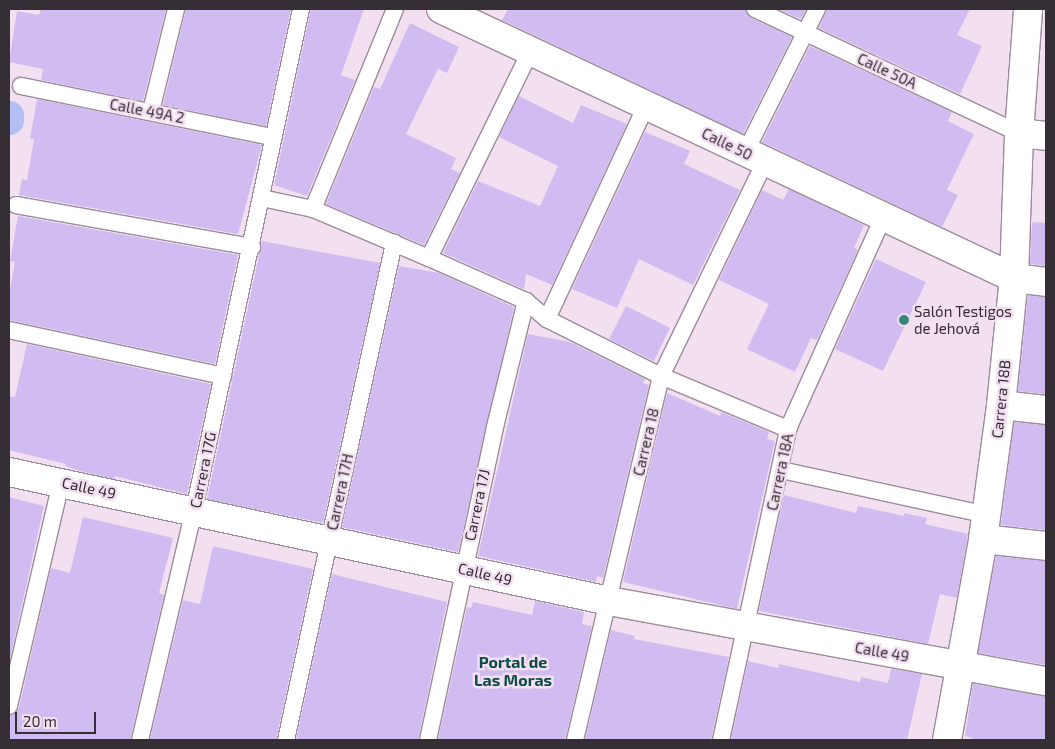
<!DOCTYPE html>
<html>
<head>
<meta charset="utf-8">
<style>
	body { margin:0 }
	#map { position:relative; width:1055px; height:749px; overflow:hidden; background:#f2e0f0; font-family:"Exo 2",sans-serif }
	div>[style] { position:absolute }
	.canal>* { height:29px; margin:-14.5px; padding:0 14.5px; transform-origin:14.5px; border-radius:14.5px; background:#b2bff5 }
	.building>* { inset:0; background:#d1bcf2 }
	.roads { filter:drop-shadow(1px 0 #9c8b9a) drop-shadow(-1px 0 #9c8b9a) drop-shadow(0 1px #9c8b9a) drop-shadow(0 -1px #9c8b9a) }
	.lane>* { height:16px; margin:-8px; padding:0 8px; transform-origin:8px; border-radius:8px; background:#fff }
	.street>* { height:28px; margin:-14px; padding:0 14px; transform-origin:14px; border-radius:14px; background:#fff }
	.dots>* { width:14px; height:14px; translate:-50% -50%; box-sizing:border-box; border:2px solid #f2e0f0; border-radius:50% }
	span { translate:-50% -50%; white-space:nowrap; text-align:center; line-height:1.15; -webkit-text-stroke:5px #f2e0f0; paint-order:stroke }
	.street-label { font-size:15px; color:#352e34 }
	.poi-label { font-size:15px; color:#352e34 }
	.left { translate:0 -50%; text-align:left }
	.neighbourhood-label { font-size:16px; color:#0d4b48; font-weight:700 }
	.frame { position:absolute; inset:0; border:10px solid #352e34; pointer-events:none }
	.scale { position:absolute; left:15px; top:712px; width:81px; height:22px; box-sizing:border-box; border:2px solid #352e34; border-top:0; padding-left:6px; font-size:15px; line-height:18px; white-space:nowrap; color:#352e34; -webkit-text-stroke:4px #f2e0f0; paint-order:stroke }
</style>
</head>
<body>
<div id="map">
	<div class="canal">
		<i style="left:9px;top:115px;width:5px;rotate:90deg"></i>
	</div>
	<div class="building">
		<i style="clip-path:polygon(41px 9px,166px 9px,143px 101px,41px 80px,43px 69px,9px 62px,17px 11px,39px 15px)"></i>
		<i style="clip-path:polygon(186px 9px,291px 9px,266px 126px,163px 105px)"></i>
		<i style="clip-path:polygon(311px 9px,364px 9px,341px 75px,355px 80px,307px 196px,274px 185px)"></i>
		<i style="clip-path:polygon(508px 9px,745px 9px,751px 18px,792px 37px,743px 134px,502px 20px)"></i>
		<i style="clip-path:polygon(778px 9px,806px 9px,801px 19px)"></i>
		<i style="clip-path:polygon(827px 9px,970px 9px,957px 35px,982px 46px,960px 94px,819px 28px)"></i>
		<i style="clip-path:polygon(410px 23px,459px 47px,447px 73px,438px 69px,406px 134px,456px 158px,451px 169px,460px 173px,424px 245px,326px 204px,374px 87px,380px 89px)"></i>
		<i style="clip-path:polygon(810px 46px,952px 112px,948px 121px,974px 134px,947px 190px,958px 195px,942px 227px,762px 142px)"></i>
		<i style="clip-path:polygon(519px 96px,573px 123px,581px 105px,627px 124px,552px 285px,526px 274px,524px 289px,443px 253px,478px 181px,540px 206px,558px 166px,499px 137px)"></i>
		<i style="clip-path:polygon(37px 99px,262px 145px,238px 234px,19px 195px,22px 179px,27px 180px,34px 139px,30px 139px)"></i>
		<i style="clip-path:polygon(645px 132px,690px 151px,684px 164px,740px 190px,693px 285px,639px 259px,617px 308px,572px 289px)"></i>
		<i style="clip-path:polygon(789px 189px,864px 225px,854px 248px,858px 250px,817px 340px,811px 338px,795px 372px,747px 349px,769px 304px,719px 280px,762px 190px,783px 200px)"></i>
		<i style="clip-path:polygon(18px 216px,238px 255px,215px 364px,9px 320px,9px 295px,15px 262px,10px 261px)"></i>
		<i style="clip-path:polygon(1032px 222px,1046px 223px,1046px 266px,1030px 264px)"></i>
		<i style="clip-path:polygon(262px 241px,380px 263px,323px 523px,207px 499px)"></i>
		<i style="clip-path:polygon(876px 259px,926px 282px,883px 371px,835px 349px)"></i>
		<i style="clip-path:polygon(399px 266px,439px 273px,514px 307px,458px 552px,342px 527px)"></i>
		<i style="clip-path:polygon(1028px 295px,1046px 297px,1046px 394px,1018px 391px)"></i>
		<i style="clip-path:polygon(626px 306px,670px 328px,654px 361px,609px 339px)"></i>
		<i style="clip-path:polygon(528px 334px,570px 342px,645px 379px,643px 383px,649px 385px,603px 578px,597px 576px,596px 582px,478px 556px)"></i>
		<i style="clip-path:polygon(27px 344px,211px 384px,187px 494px,115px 476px,114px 479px,80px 471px,65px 466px,66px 464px,9px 450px,9px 396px,15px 397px)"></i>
		<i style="clip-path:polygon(667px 393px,720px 416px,721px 412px,769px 432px,767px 439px,775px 441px,737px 609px,623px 582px)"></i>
		<i style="clip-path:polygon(1014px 422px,1046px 425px,1046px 530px,1001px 525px)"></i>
		<i style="clip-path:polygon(784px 495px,856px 513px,858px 506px,904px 516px,904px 513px,927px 518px,925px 524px,968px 534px,957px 598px,940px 594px,928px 644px,759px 611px)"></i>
		<i style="clip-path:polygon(9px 497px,44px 506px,9px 663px)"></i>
		<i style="clip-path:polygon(83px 517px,173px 538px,159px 593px,164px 595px,130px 740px,9px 740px,9px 716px,19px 708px,51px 568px,70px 573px)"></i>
		<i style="clip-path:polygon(213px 546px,313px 569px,276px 740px,150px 740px,183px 600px,200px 604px)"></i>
		<i style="clip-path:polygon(996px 556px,1046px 561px,1046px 665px,978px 653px)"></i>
		<i style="clip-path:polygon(332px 574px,447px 602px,418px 740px,296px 740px)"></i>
		<i style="clip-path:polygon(535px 601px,584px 612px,582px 624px,592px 626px,565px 740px,438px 740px,467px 607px,471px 608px,473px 602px,532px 615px)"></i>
		<i style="clip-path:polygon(611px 630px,635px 636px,634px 639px,729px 657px,711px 740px,585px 740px)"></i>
		<i style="clip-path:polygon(748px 661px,778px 668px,779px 664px,860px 682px,861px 677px,888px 683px,891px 669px,922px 674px,907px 740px,731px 740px)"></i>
		<i style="clip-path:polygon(973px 684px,1046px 696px,1046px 740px,978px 740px,965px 736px)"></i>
	</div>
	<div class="roads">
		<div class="lane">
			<i style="left:755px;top:9px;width:292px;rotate:25.2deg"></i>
			<i style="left:21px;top:86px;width:256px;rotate:11.5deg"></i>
			<i style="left:151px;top:111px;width:105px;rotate:-76.2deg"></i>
			<i style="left:745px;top:153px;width:161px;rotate:-63.4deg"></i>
			<i style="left:262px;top:198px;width:52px;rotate:12.2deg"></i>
			<i style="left:313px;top:209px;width:126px;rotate:22.9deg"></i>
			<i style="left:429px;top:258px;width:106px;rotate:23.9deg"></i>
			<i style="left:526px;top:301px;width:28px;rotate:41deg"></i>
			<i style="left:547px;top:319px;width:127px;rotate:26.6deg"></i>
			<i style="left:661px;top:376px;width:138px;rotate:22.7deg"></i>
			<i style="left:16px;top:205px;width:240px;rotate:10.1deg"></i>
			<i style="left:313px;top:209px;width:216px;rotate:-67.7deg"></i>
			<i style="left:429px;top:258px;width:232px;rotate:-63.9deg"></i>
			<i style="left:547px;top:319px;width:237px;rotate:-65.1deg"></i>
			<i style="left:9px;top:330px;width:219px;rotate:12.1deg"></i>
			<i style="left:781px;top:470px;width:211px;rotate:12.3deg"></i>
			<i style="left:9px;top:706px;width:229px;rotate:-76.9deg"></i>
			<i style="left:140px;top:740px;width:236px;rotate:-76.8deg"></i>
			<i style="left:194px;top:510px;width:512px;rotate:-77.94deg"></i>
			<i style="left:286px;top:740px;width:509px;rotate:-77.74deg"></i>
			<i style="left:428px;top:740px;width:320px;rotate:-77.9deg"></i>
			<i style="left:495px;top:427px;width:130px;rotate:-76.2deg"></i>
			<i style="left:575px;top:740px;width:374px;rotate:-76.7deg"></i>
			<i style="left:661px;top:376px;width:238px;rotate:-64.1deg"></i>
			<i style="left:721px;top:740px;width:318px;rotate:-77.8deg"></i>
			<i style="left:788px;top:429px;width:231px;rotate:-65.8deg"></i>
		</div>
		<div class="street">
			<i style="left:441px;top:9px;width:633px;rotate:25.15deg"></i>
			<i style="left:1014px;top:278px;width:32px;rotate:7deg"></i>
			<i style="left:1019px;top:133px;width:27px;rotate:6deg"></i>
			<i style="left:1001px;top:405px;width:45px;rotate:6.3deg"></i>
			<i style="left:9px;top:472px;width:614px;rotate:12.13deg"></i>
			<i style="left:609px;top:601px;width:444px;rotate:10.4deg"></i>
			<i style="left:983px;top:539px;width:63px;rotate:6.3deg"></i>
			<i style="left:947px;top:740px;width:204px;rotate:-79.8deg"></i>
			<i style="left:983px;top:539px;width:135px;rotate:-82.3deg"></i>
			<i style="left:1001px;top:405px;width:128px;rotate:-84.2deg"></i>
			<i style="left:1014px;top:278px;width:145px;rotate:-88deg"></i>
			<i style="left:1019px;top:133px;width:124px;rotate:-85.8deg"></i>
		</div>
	</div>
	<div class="dots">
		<i style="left:904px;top:320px;background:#3b837d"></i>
	</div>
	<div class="street-label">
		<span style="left:887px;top:71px;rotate:25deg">Calle 50A</span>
		<span style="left:147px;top:111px;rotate:11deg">Calle 49A 2</span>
		<span style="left:727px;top:144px;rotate:26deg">Calle 50</span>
		<span style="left:1001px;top:399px;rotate:-84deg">Carrera 18B</span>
		<span style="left:646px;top:442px;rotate:-77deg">Carrera 18</span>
		<span style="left:203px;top:470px;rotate:-78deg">Carrera 17G</span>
		<span style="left:780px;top:472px;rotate:-78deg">Carrera 18A</span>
		<span style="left:89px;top:488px;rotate:12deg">Calle 49</span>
		<span style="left:340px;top:492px;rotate:-78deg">Carrera 17H</span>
		<span style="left:477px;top:505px;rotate:-78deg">Carrera 17J</span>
		<span style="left:485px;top:574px;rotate:13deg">Calle 49</span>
		<span style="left:882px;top:652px;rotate:10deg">Calle 49</span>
	</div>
	<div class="poi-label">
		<span class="left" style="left:914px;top:320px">Salón Testigos<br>de Jehová</span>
	</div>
	<div class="neighbourhood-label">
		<span style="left:513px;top:671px">Portal de<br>Las Moras</span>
	</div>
	<div class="frame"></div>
	<div class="scale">20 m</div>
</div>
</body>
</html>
